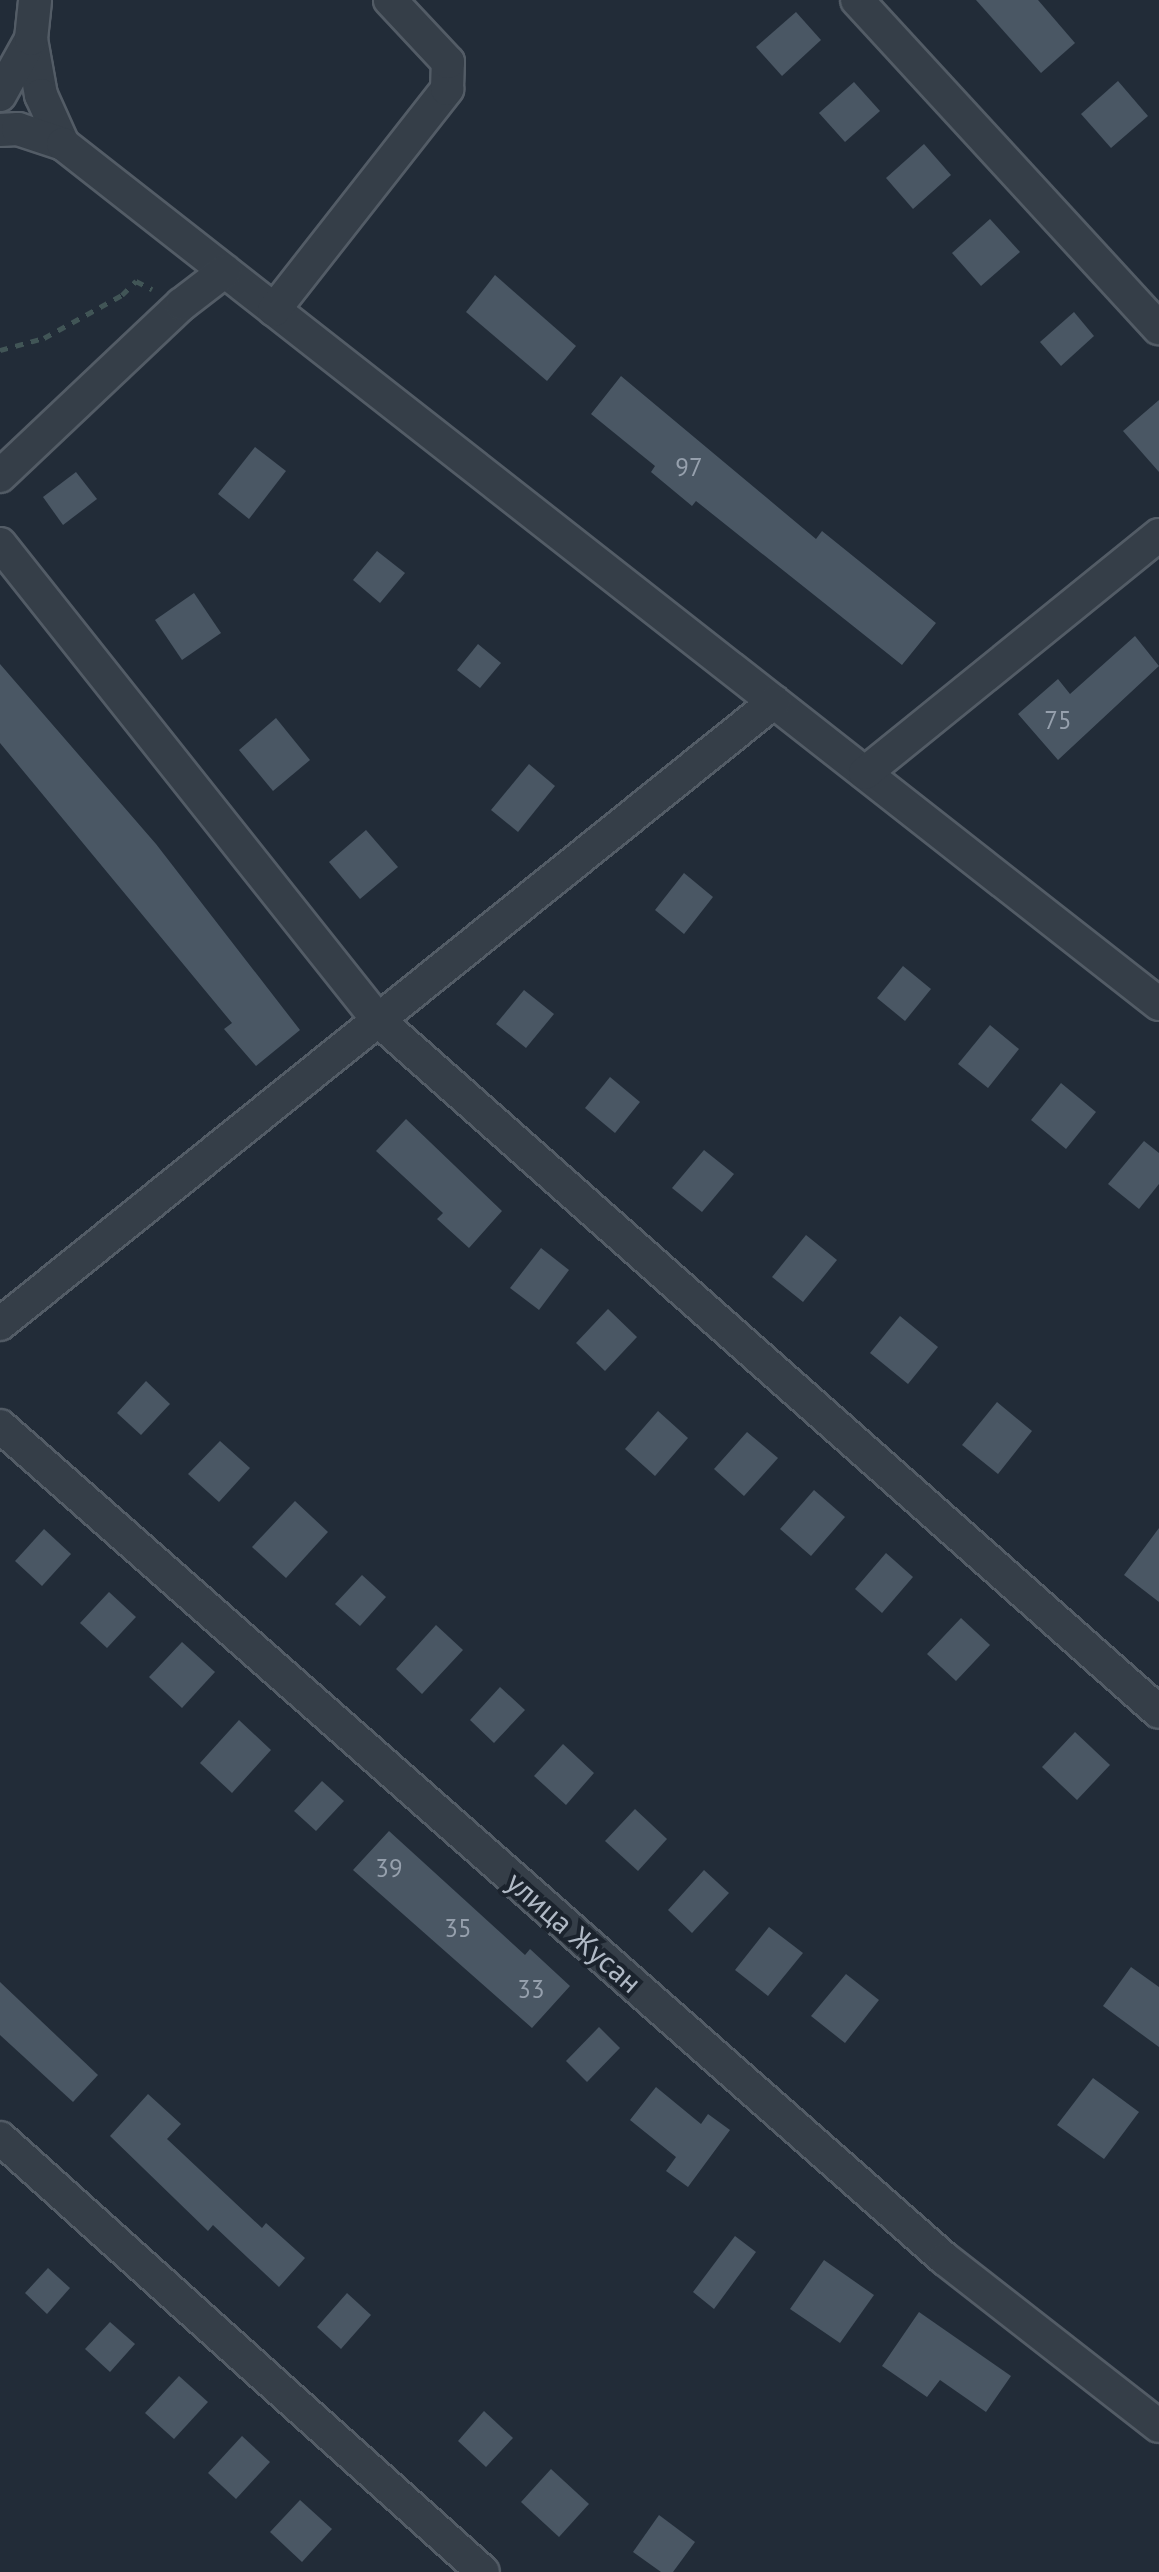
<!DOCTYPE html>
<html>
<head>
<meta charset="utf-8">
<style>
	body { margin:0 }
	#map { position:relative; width:1159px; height:2572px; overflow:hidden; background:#222c38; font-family:"PT Sans",sans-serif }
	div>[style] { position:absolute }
	.building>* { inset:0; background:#4a5764 }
	.path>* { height:5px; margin-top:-2.5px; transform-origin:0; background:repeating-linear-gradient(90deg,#415556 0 8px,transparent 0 16px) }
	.roads { filter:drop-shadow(2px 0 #535c66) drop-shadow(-2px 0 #535c66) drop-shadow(0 2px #535c66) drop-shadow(0 -2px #535c66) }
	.minor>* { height:32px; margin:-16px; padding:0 16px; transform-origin:16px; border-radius:16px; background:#353e48 }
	span { translate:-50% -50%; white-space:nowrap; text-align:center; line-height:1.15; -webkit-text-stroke:8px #1b232d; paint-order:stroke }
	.number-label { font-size:25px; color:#96a0ad }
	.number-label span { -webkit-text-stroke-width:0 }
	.street-label { font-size:30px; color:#b0b9c5 }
</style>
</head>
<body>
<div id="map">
	<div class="building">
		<i style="clip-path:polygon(976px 0,1038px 0,1075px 43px,1041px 73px)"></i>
		<i style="clip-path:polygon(796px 12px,821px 40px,782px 76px,756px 47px)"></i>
		<i style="clip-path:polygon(1118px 81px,1148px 116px,1111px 148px,1081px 114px)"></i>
		<i style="clip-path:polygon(854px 82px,880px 111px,845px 142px,819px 113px)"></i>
		<i style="clip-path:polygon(924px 144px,951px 175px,913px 209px,886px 178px)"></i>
		<i style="clip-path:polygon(990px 219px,1020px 252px,981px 286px,952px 253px)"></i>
		<i style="clip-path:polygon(495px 275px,576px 346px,547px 381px,466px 312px)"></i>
		<i style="clip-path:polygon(1074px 312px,1094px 336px,1061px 366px,1040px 342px)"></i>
		<i style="clip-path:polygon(621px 376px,816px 539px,822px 531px,936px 623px,902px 665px,696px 501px,692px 506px,651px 472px,655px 466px,591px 414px)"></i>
		<i style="clip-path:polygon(1159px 400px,1159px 472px,1123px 431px)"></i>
		<i style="clip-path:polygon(255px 447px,286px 471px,249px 519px,218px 494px)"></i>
		<i style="clip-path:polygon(76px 472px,97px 499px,63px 525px,43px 497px)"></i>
		<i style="clip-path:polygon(377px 551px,405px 573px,380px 603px,353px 580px)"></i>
		<i style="clip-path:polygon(194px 593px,221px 633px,182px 660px,155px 620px)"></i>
		<i style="clip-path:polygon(1135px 636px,1159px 666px,1058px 760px,1018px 714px,1058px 679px,1070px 694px)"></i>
		<i style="clip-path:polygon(478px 644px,501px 663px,480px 688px,457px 670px)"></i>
		<i style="clip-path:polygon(0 664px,156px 844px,300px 1030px,256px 1066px,224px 1029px,232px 1023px,0 743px)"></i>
		<i style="clip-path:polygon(276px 718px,310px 760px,273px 791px,239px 750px)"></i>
		<i style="clip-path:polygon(529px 764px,555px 786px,518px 832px,491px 810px)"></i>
		<i style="clip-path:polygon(366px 830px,398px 867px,360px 899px,329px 862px)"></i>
		<i style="clip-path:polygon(684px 873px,713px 897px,684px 934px,655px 910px)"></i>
		<i style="clip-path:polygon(903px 966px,931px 989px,905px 1021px,877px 998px)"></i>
		<i style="clip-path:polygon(524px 990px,554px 1014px,526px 1048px,496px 1024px)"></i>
		<i style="clip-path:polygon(990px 1025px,1019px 1049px,988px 1088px,958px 1064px)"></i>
		<i style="clip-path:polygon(610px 1077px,640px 1102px,615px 1133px,585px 1108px)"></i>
		<i style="clip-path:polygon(1061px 1083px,1096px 1112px,1066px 1149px,1031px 1120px)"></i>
		<i style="clip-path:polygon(406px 1119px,502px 1211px,469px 1248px,437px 1219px,443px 1213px,376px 1151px)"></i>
		<i style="clip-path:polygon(1144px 1141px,1159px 1153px,1159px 1184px,1139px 1209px,1108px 1184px)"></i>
		<i style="clip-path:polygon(704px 1150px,734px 1174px,702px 1212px,672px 1188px)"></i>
		<i style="clip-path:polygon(806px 1235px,837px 1260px,803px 1302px,772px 1277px)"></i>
		<i style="clip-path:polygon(541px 1248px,569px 1270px,539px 1310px,510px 1288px)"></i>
		<i style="clip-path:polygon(608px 1309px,637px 1337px,605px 1371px,576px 1343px)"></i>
		<i style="clip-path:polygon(900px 1316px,938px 1347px,908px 1384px,870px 1353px)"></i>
		<i style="clip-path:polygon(146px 1381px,170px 1404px,141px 1435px,117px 1413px)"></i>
		<i style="clip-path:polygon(997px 1402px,1032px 1431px,998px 1474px,962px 1445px)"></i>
		<i style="clip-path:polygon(658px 1411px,688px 1438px,655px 1476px,625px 1449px)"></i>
		<i style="clip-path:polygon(747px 1432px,778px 1458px,744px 1496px,714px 1469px)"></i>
		<i style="clip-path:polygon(220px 1441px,250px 1468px,219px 1502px,188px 1474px)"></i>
		<i style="clip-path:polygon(814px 1490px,845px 1517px,811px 1556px,780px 1529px)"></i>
		<i style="clip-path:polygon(295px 1501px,328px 1532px,286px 1578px,252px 1547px)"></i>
		<i style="clip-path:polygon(1159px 1528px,1159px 1602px,1124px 1575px)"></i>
		<i style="clip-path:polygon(44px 1529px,71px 1554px,42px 1586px,15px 1561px)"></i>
		<i style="clip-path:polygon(886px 1553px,913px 1577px,882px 1613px,855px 1589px)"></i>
		<i style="clip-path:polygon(362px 1575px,386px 1597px,360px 1626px,335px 1604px)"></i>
		<i style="clip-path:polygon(109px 1592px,136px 1617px,107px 1648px,80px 1623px)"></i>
		<i style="clip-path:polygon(961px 1618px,990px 1645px,956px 1681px,927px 1654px)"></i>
		<i style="clip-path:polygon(436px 1625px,463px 1650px,422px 1694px,396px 1669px)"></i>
		<i style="clip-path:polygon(182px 1642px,215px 1672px,182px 1708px,149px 1677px)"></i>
		<i style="clip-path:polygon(500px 1687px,525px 1710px,494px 1743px,470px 1720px)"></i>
		<i style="clip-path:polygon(239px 1720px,271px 1750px,232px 1793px,200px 1763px)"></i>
		<i style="clip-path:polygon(1075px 1732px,1110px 1765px,1077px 1800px,1042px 1767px)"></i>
		<i style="clip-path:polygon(563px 1744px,594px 1773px,566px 1805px,534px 1776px)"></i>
		<i style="clip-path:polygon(322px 1781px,344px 1801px,316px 1831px,294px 1811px)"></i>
		<i style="clip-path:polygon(635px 1809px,667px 1839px,638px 1871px,605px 1841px)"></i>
		<i style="clip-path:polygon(389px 1831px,525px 1955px,530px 1949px,570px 1986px,532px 2028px,353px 1870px)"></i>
		<i style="clip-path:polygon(704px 1870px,729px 1893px,692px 1933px,668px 1910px)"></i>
		<i style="clip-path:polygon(769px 1927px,803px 1953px,768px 1996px,735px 1970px)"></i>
		<i style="clip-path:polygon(1131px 1967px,1159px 1987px,1159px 2047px,1103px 2006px)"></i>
		<i style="clip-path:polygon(846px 1974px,879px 2000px,845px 2043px,811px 2016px)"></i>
		<i style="clip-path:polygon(0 1982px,98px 2075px,73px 2102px,0 2035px)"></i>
		<i style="clip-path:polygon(599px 2027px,620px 2048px,587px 2082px,566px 2061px)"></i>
		<i style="clip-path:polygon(1093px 2078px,1139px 2112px,1104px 2159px,1057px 2125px)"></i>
		<i style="clip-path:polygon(656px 2087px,701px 2124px,708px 2114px,730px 2130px,688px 2187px,666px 2171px,676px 2157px,630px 2120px)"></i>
		<i style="clip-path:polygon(148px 2094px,181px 2124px,167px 2139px,262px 2228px,266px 2223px,305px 2258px,279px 2287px,213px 2225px,208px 2231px,110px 2136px)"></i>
		<i style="clip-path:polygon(735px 2236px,756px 2252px,714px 2309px,693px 2292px)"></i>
		<i style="clip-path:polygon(824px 2260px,874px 2295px,840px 2343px,790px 2309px)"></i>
		<i style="clip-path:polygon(48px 2268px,70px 2288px,47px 2314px,25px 2293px)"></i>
		<i style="clip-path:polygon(347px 2293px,371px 2315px,341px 2349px,317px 2327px)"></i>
		<i style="clip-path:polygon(919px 2312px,1011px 2376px,986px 2412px,940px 2380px,927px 2397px,882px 2366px)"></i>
		<i style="clip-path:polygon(110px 2322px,135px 2344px,110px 2372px,85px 2349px)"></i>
		<i style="clip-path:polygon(179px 2376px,208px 2402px,174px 2439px,145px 2413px)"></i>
		<i style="clip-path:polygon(484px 2411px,513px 2438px,486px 2467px,458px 2441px)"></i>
		<i style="clip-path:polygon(242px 2436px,270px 2462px,236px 2499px,208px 2473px)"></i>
		<i style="clip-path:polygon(551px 2469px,589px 2504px,559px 2537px,521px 2502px)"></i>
		<i style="clip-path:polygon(300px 2500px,332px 2529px,302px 2562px,270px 2532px)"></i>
		<i style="clip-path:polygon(659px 2515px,695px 2542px,673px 2572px,661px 2572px,633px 2552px)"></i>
	</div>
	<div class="path">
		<i style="left:0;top:350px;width:46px;rotate:-15.3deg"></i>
		<i style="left:44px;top:338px;width:89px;rotate:-28.9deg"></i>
		<i style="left:122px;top:295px;width:20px;rotate:-45deg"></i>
		<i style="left:136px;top:281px;width:18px;rotate:27deg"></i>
	</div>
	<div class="roads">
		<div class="minor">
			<i style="left:857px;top:0;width:446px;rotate:47.4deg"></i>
			<i style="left:31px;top:39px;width:57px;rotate:79.9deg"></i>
			<i style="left:41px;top:95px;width:54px;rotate:65.8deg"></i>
			<i style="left:0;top:95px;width:64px;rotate:-61deg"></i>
			<i style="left:31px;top:39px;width:39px;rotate:-84deg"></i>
			<i style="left:0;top:130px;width:18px;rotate:-3deg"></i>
			<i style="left:18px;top:129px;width:47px;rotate:18.4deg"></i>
			<i style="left:63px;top:144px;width:1393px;rotate:38.12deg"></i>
			<i style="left:274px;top:310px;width:281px;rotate:-51.9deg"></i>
			<i style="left:447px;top:89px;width:27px;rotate:-88deg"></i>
			<i style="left:448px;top:62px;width:85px;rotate:-133.1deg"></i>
			<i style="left:0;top:476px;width:250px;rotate:-43.4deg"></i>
			<i style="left:182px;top:304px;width:54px;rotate:-37.5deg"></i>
			<i style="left:0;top:544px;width:608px;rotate:51.55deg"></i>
			<i style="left:378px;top:1020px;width:1043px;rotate:41.54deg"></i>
			<i style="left:865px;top:773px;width:378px;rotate:-39deg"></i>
			<i style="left:0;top:1324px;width:993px;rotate:-38.79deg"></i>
			<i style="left:0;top:1426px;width:1260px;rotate:41.4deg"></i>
			<i style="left:945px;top:2259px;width:271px;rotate:38deg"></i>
			<i style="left:0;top:2138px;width:649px;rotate:41.94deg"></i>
		</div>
	</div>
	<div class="number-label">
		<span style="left:689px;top:467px">97</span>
		<span style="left:1058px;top:720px">75</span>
		<span style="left:389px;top:1868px">39</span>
		<span style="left:458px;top:1928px">35</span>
		<span style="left:531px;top:1989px">33</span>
	</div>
	<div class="street-label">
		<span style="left:574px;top:1932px;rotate:41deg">улица Жусан</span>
	</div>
</div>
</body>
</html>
